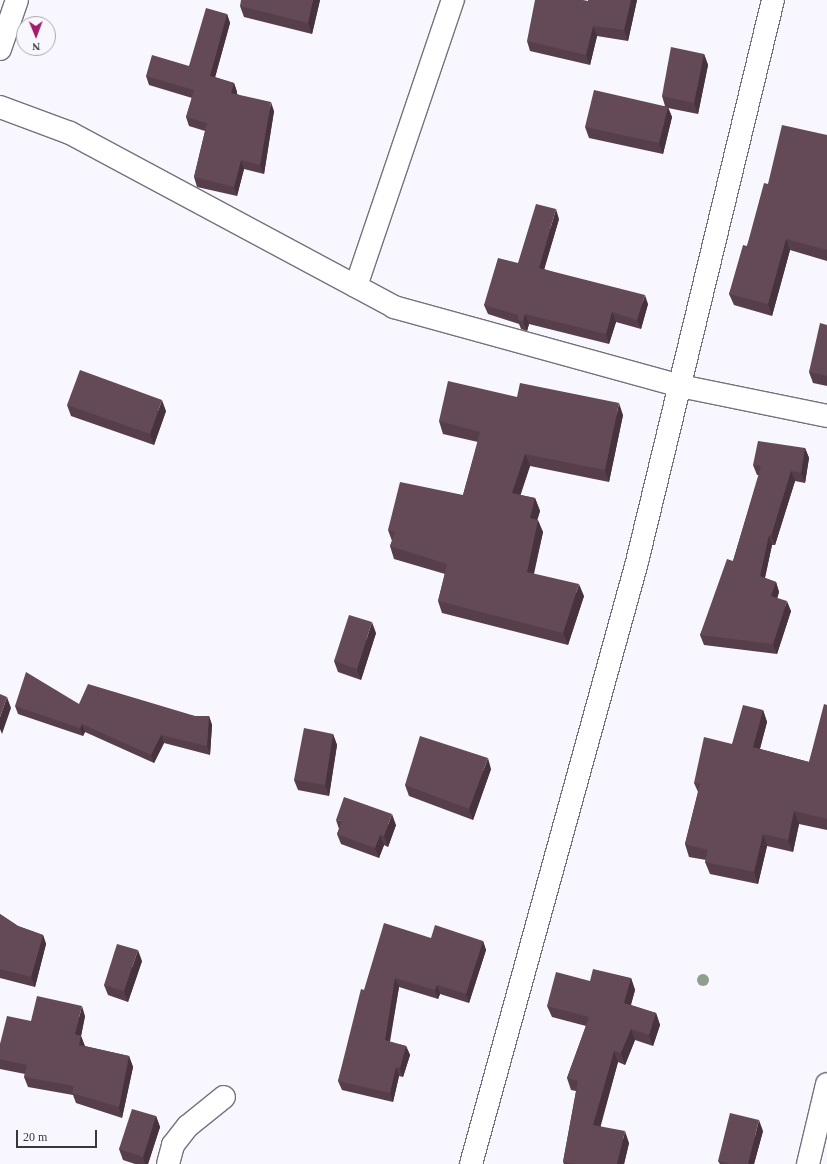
<!DOCTYPE html>
<html>
<head>
<meta charset="utf-8">
<style>
	body { margin:0 }
	#map { position:relative; width:827px; height:1164px; overflow:hidden; background:#f8f6fe; font-family:Georgia,serif }
	div>[style] { position:absolute }
	.roads { filter:drop-shadow(1px 0 #75727b) drop-shadow(-1px 0 #75727b) drop-shadow(0 1px #75727b) drop-shadow(0 -1px #75727b) }
	.minor>* { height:22px; margin:-11px; padding:0 11px; transform-origin:11px; border-radius:11px; background:#fff }
	.secondary>* { height:22px; margin:-11px; padding:0 11px; transform-origin:11px; border-radius:11px; background:#fff }
	.trees>* { width:12px; height:12px; margin:-6px; border-radius:50%; background:#8f9f8d }
	.wall>* { inset:0; background:#563f4b }
	.shaded-wall>* { inset:0; background:#46333d }
	.building>* { inset:0; background:#644957 }
	span { translate:-50% -50%; white-space:nowrap; text-align:center; line-height:1.15; -webkit-text-stroke:4px #f8f6fe; paint-order:stroke }
	.north { position:absolute; left:16px; top:16px; width:40px; height:40px; box-sizing:border-box; background:#f8f6fe; border:1px solid #abaab0; border-radius:50%; rotate:179deg; font-size:11px; font-weight:700; line-height:16px; text-align:center; color:#38373a }
	.north::after { content:''; display:block; margin:auto; width:14px; height:18px; background:#a11d6b; clip-path:polygon(50% 0,100% 100%,50% 72%,0 100%) }
	.scale { position:absolute; left:16px; top:1130px; width:81px; height:18px; box-sizing:border-box; border:2px solid #38373a; border-top:0; padding-left:5px; font-size:12px; line-height:14px; white-space:nowrap; color:#38373a; -webkit-text-stroke:3px #f8f6fe; paint-order:stroke }
</style>
</head>
<body>
<div id="map">
	<div class="roads">
		<div class="minor">
			<i style="left:0;top:49px;width:52px;rotate:-70.9deg"></i>
			<i style="left:0;top:107px;width:75px;rotate:20.4deg"></i>
			<i style="left:70px;top:133px;width:368px;rotate:28.2deg"></i>
			<i style="left:394px;top:307px;width:297px;rotate:15.4deg"></i>
			<i style="left:680px;top:386px;width:150px;rotate:11.5deg"></i>
			<i style="left:356px;top:286px;width:302px;rotate:-71.3deg"></i>
			<i style="left:168px;top:1164px;width:20px;rotate:-75deg"></i>
			<i style="left:173px;top:1145px;width:24px;rotate:-52deg"></i>
			<i style="left:188px;top:1126px;width:46px;rotate:-38.9deg"></i>
			<i style="left:471px;top:1164px;width:624px;rotate:-74.58deg"></i>
			<i style="left:637px;top:562px;width:578px;rotate:-76.4deg"></i>
		</div>
		<div class="secondary">
			<i style="left:808px;top:1164px;width:82px;rotate:-76.6deg"></i>
		</div>
	</div>
	<div class="trees">
		<i style="left:703px;top:980px"></i>
	</div>
	<div class="wall">
		<i style="clip-path:polygon(320px 0,312px 34px,244px 17px,240px 6px)"></i>
		<i style="clip-path:polygon(588px 0,637px 0,628px 41px,597px 36px,590px 65px,530px 51px,527px 41px,588px 1px)"></i>
		<i style="clip-path:polygon(227px 14px,230px 23px,215px 77px,234px 83px,237px 92px,237px 94px,274px 111px,264px 174px,244px 169px,237px 196px,197px 187px,194px 177px,205px 131px,189px 126px,186px 117px,192px 98px,149px 85px,146px 76px,189px 66px)"></i>
		<i style="clip-path:polygon(704px 54px,708px 65px,698px 114px,668px 108px,672px 117px,663px 154px,589px 138px,585px 127px,665px 106px,662px 96px)"></i>
		<i style="clip-path:polygon(827px 135px,827px 261px,790px 250px,772px 316px,734px 305px,729px 294px,747px 246px,768px 184px)"></i>
		<i style="clip-path:polygon(559px 219px,544px 269px,648px 304px,641px 329px,616px 322px,609px 344px,529px 324px,527px 331px,521px 329px,519px 324px,488px 314px,484px 305px,518px 263px)"></i>
		<i style="clip-path:polygon(827px 325px,827px 386px,813px 383px,809px 372px)"></i>
		<i style="clip-path:polygon(517px 397px,623px 415px,609px 482px,530px 466px,520px 495px,535px 498px,540px 511px,537px 520px,543px 532px,534px 574px,584px 596px,568px 645px,442px 613px,438px 601px,445px 574px,394px 559px,390px 546px,392px 541px,388px 530px,463px 495px,478px 442px,443px 434px,439px 421px)"></i>
		<i style="clip-path:polygon(67px 405px,166px 411px,154px 445px,71px 416px)"></i>
		<i style="clip-path:polygon(805px 448px,809px 458px,805px 483px,795px 481px,775px 545px,772px 545px,765px 578px,776px 582px,779px 592px,777px 598px,791px 611px,777px 654px,704px 645px,700px 635px,733px 561px,759px 475px,757px 475px,753px 465px)"></i>
		<i style="clip-path:polygon(376px 633px,361px 680px,338px 672px,334px 661px)"></i>
		<i style="clip-path:polygon(79px 704px,195px 716px,209px 716px,212px 725px,210px 755px,164px 743px,154px 763px,85px 732px,83px 736px,18px 714px,15px 706px)"></i>
		<i style="clip-path:polygon(827px 705px,827px 830px,799px 824px,793px 852px,767px 846px,758px 884px,710px 874px,705px 862px,706px 860px,689px 857px,685px 844px,698px 792px,694px 783px,732px 744px,763px 710px,767px 722px,760px 749px,809px 762px)"></i>
		<i style="clip-path:polygon(333px 734px,337px 745px,329px 796px,298px 790px,294px 780px)"></i>
		<i style="clip-path:polygon(491px 769px,473px 820px,409px 796px,405px 785px)"></i>
		<i style="clip-path:polygon(336px 820px,396px 825px,388px 847px,384px 845px,379px 858px,341px 844px,337px 834px,339px 829px)"></i>
		<i style="clip-path:polygon(0 914px,18px 926px,43px 935px,46px 944px,35px 987px,0 978px)"></i>
		<i style="clip-path:polygon(431px 938px,483px 941px,486px 950px,469px 1003px,440px 994px,438px 999px,399px 987px,390px 1042px,406px 1046px,410px 1055px,403px 1077px,399px 1076px,393px 1102px,342px 1090px,338px 1081px,364px 990px)"></i>
		<i style="clip-path:polygon(142px 961px,128px 1002px,108px 995px,104px 985px)"></i>
		<i style="clip-path:polygon(631px 978px,635px 990px,631px 1005px,656px 1013px,660px 1025px,653px 1046px,635px 1040px,625px 1065px,618px 1062px,600px 1126px,629px 1143px,624px 1164px,564px 1164px,563px 1162px,576px 1091px,571px 1090px,567px 1078px,586px 1026px,552px 1017px,547px 1006px,590px 981px)"></i>
		<i style="clip-path:polygon(85px 1016px,81px 1036px,85px 1046px,129px 1056px,133px 1067px,122px 1118px,76px 1103px,73px 1095px,28px 1087px,24px 1077px,25px 1074px,0 1069px,0 1044px,31px 1021px)"></i>
		<i style="clip-path:polygon(156px 1116px,160px 1127px,148px 1164px,135px 1164px,123px 1160px,119px 1149px)"></i>
		<i style="clip-path:polygon(763px 1131px,754px 1164px,720px 1164px,718px 1161px)"></i>
	</div>
	<div class="shaded-wall">
		<i style="clip-path:polygon(313px 0,320px 0,312px 34px,308px 23px)"></i>
		<i style="clip-path:polygon(631px 0,637px 0,628px 41px,624px 30px)"></i>
		<i style="clip-path:polygon(227px 14px,230px 23px,213px 85px,210px 76px)"></i>
		<i style="clip-path:polygon(593px 26px,597px 36px,590px 65px,586px 55px)"></i>
		<i style="clip-path:polygon(704px 54px,708px 65px,698px 114px,694px 103px)"></i>
		<i style="clip-path:polygon(234px 83px,237px 92px,234px 102px,231px 93px)"></i>
		<i style="clip-path:polygon(271px 102px,274px 111px,264px 174px,260px 165px)"></i>
		<i style="clip-path:polygon(668px 107px,672px 117px,663px 154px,659px 143px)"></i>
		<i style="clip-path:polygon(241px 160px,244px 169px,237px 196px,234px 187px)"></i>
		<i style="clip-path:polygon(556px 209px,559px 219px,542px 277px,539px 268px)"></i>
		<i style="clip-path:polygon(786px 239px,790px 250px,772px 316px,768px 304px)"></i>
		<i style="clip-path:polygon(645px 295px,648px 304px,641px 329px,637px 320px)"></i>
		<i style="clip-path:polygon(612px 312px,616px 322px,609px 344px,606px 334px)"></i>
		<i style="clip-path:polygon(525px 314px,529px 324px,527px 331px,523px 321px)"></i>
		<i style="clip-path:polygon(162px 400px,166px 411px,154px 445px,150px 434px)"></i>
		<i style="clip-path:polygon(619px 403px,623px 415px,609px 482px,605px 470px)"></i>
		<i style="clip-path:polygon(805px 448px,809px 458px,805px 483px,801px 473px)"></i>
		<i style="clip-path:polygon(525px 454px,530px 466px,517px 506px,512px 493px)"></i>
		<i style="clip-path:polygon(791px 471px,795px 481px,775px 545px,771px 536px)"></i>
		<i style="clip-path:polygon(535px 498px,540px 511px,534px 531px,530px 518px)"></i>
		<i style="clip-path:polygon(538px 520px,543px 532px,531px 584px,527px 572px)"></i>
		<i style="clip-path:polygon(769px 535px,772px 545px,763px 586px,760px 576px)"></i>
		<i style="clip-path:polygon(776px 582px,779px 592px,775px 606px,771px 596px)"></i>
		<i style="clip-path:polygon(579px 584px,584px 596px,568px 645px,563px 633px)"></i>
		<i style="clip-path:polygon(787px 601px,791px 611px,777px 654px,773px 644px)"></i>
		<i style="clip-path:polygon(372px 622px,376px 633px,361px 680px,357px 669px)"></i>
		<i style="clip-path:polygon(7px 697px,11px 708px,2px 734px,0 729px,0 717px)"></i>
		<i style="clip-path:polygon(763px 710px,767px 722px,757px 759px,753px 747px)"></i>
		<i style="clip-path:polygon(209px 716px,212px 725px,210px 755px,207px 746px)"></i>
		<i style="clip-path:polygon(82px 724px,85px 732px,83px 736px,80px 728px)"></i>
		<i style="clip-path:polygon(333px 734px,337px 745px,329px 796px,325px 785px)"></i>
		<i style="clip-path:polygon(161px 735px,164px 743px,154px 763px,151px 755px)"></i>
		<i style="clip-path:polygon(488px 758px,491px 769px,473px 820px,469px 809px)"></i>
		<i style="clip-path:polygon(794px 811px,799px 824px,793px 852px,788px 840px)"></i>
		<i style="clip-path:polygon(392px 814px,396px 825px,388px 847px,384px 836px)"></i>
		<i style="clip-path:polygon(763px 834px,767px 846px,758px 884px,754px 872px)"></i>
		<i style="clip-path:polygon(380px 835px,384px 845px,379px 858px,375px 848px)"></i>
		<i style="clip-path:polygon(43px 935px,46px 944px,35px 987px,31px 977px)"></i>
		<i style="clip-path:polygon(483px 941px,486px 950px,469px 1003px,466px 994px)"></i>
		<i style="clip-path:polygon(138px 950px,142px 961px,128px 1002px,124px 991px)"></i>
		<i style="clip-path:polygon(395px 978px,399px 987px,388px 1049px,385px 1040px)"></i>
		<i style="clip-path:polygon(631px 978px,635px 990px,628px 1014px,624px 1003px)"></i>
		<i style="clip-path:polygon(437px 985px,440px 994px,438px 999px,435px 990px)"></i>
		<i style="clip-path:polygon(82px 1006px,85px 1016px,81px 1036px,85px 1047px,82px 1056px,75px 1034px)"></i>
		<i style="clip-path:polygon(656px 1013px,660px 1025px,653px 1046px,649px 1035px)"></i>
		<i style="clip-path:polygon(631px 1029px,635px 1040px,625px 1065px,621px 1053px)"></i>
		<i style="clip-path:polygon(406px 1046px,410px 1055px,403px 1077px,400px 1068px)"></i>
		<i style="clip-path:polygon(614px 1051px,618px 1062px,598px 1136px,593px 1125px)"></i>
		<i style="clip-path:polygon(129px 1056px,133px 1067px,122px 1118px,119px 1107px)"></i>
		<i style="clip-path:polygon(396px 1067px,399px 1076px,393px 1102px,390px 1093px)"></i>
		<i style="clip-path:polygon(156px 1116px,160px 1127px,148px 1164px,145px 1164px,143px 1157px)"></i>
		<i style="clip-path:polygon(759px 1120px,763px 1131px,754px 1164px,748px 1164px)"></i>
		<i style="clip-path:polygon(625px 1131px,629px 1143px,624px 1164px,617px 1164px)"></i>
	</div>
	<div class="building">
		<i style="clip-path:polygon(241px 0,313px 0,308px 23px,240px 6px)"></i>
		<i style="clip-path:polygon(535px 0,583px 0,588px 1px,588px 0,631px 0,624px 30px,593px 26px,586px 55px,527px 41px)"></i>
		<i style="clip-path:polygon(206px 8px,227px 14px,210px 76px,234px 83px,231px 93px,271px 102px,260px 165px,241px 160px,234px 187px,194px 177px,207px 123px,186px 117px,194px 90px,146px 76px,152px 55px,189px 66px)"></i>
		<i style="clip-path:polygon(671px 47px,704px 54px,694px 103px,662px 96px)"></i>
		<i style="clip-path:polygon(594px 90px,668px 107px,659px 143px,585px 127px)"></i>
		<i style="clip-path:polygon(782px 125px,827px 135px,827px 250px,786px 239px,768px 304px,729px 294px,743px 245px,747px 246px,764px 183px,768px 184px)"></i>
		<i style="clip-path:polygon(536px 204px,556px 209px,539px 268px,645px 295px,637px 320px,612px 312px,606px 334px,525px 314px,523px 321px,518px 320px,518px 315px,484px 305px,498px 258px,518px 263px)"></i>
		<i style="clip-path:polygon(820px 323px,827px 325px,827px 376px,809px 372px)"></i>
		<i style="clip-path:polygon(80px 370px,162px 400px,150px 434px,67px 405px)"></i>
		<i style="clip-path:polygon(448px 381px,517px 397px,520px 383px,619px 403px,605px 470px,525px 454px,512px 493px,535px 498px,530px 518px,538px 520px,527px 572px,579px 584px,563px 633px,438px 601px,447px 564px,390px 546px,395px 532px,388px 530px,400px 482px,463px 495px,480px 432px,439px 421px)"></i>
		<i style="clip-path:polygon(758px 441px,805px 448px,801px 473px,791px 471px,771px 536px,769px 535px,760px 576px,776px 582px,771px 596px,787px 601px,773px 644px,700px 635px,727px 559px,733px 561px,761px 466px,753px 465px)"></i>
		<i style="clip-path:polygon(349px 615px,372px 622px,357px 669px,334px 661px)"></i>
		<i style="clip-path:polygon(26px 672px,79px 704px,88px 684px,195px 716px,209px 716px,207px 746px,161px 735px,151px 755px,82px 724px,80px 728px,15px 706px)"></i>
		<i style="clip-path:polygon(0 694px,7px 697px,0 717px)"></i>
		<i style="clip-path:polygon(824px 704px,827px 705px,827px 819px,794px 811px,788px 840px,763px 834px,754px 872px,705px 862px,708px 850px,685px 844px,700px 784px,694px 783px,704px 737px,732px 744px,743px 705px,763px 710px,753px 747px,809px 762px)"></i>
		<i style="clip-path:polygon(304px 728px,333px 734px,325px 785px,294px 780px)"></i>
		<i style="clip-path:polygon(420px 736px,488px 758px,469px 809px,405px 785px)"></i>
		<i style="clip-path:polygon(344px 797px,392px 814px,384px 836px,380px 835px,375px 848px,337px 834px,342px 821px,336px 820px)"></i>
		<i style="clip-path:polygon(0 914px,18px 926px,43px 935px,31px 977px,0 969px)"></i>
		<i style="clip-path:polygon(384px 923px,431px 938px,435px 925px,483px 941px,466px 994px,437px 985px,435px 990px,395px 978px,385px 1040px,406px 1046px,400px 1068px,396px 1067px,390px 1093px,338px 1081px,361px 989px,364px 990px)"></i>
		<i style="clip-path:polygon(117px 944px,138px 950px,124px 991px,104px 985px)"></i>
		<i style="clip-path:polygon(593px 969px,631px 978px,624px 1003px,656px 1013px,649px 1035px,631px 1029px,621px 1053px,614px 1051px,593px 1125px,625px 1131px,617px 1164px,576px 1164px,563px 1162px,578px 1081px,567px 1078px,589px 1017px,547px 1006px,556px 972px,590px 981px)"></i>
		<i style="clip-path:polygon(37px 996px,82px 1006px,75px 1034px,81px 1036px,79px 1045px,129px 1056px,119px 1107px,72px 1093px,74px 1086px,24px 1077px,27px 1065px,0 1059px,0 1044px,7px 1016px,31px 1021px)"></i>
		<i style="clip-path:polygon(132px 1109px,156px 1116px,143px 1157px,119px 1149px)"></i>
		<i style="clip-path:polygon(730px 1113px,759px 1120px,748px 1164px,731px 1164px,718px 1161px)"></i>
	</div>
	<div class="north">N</div>
	<div class="scale">20 m</div>
</div>
</body>
</html>
